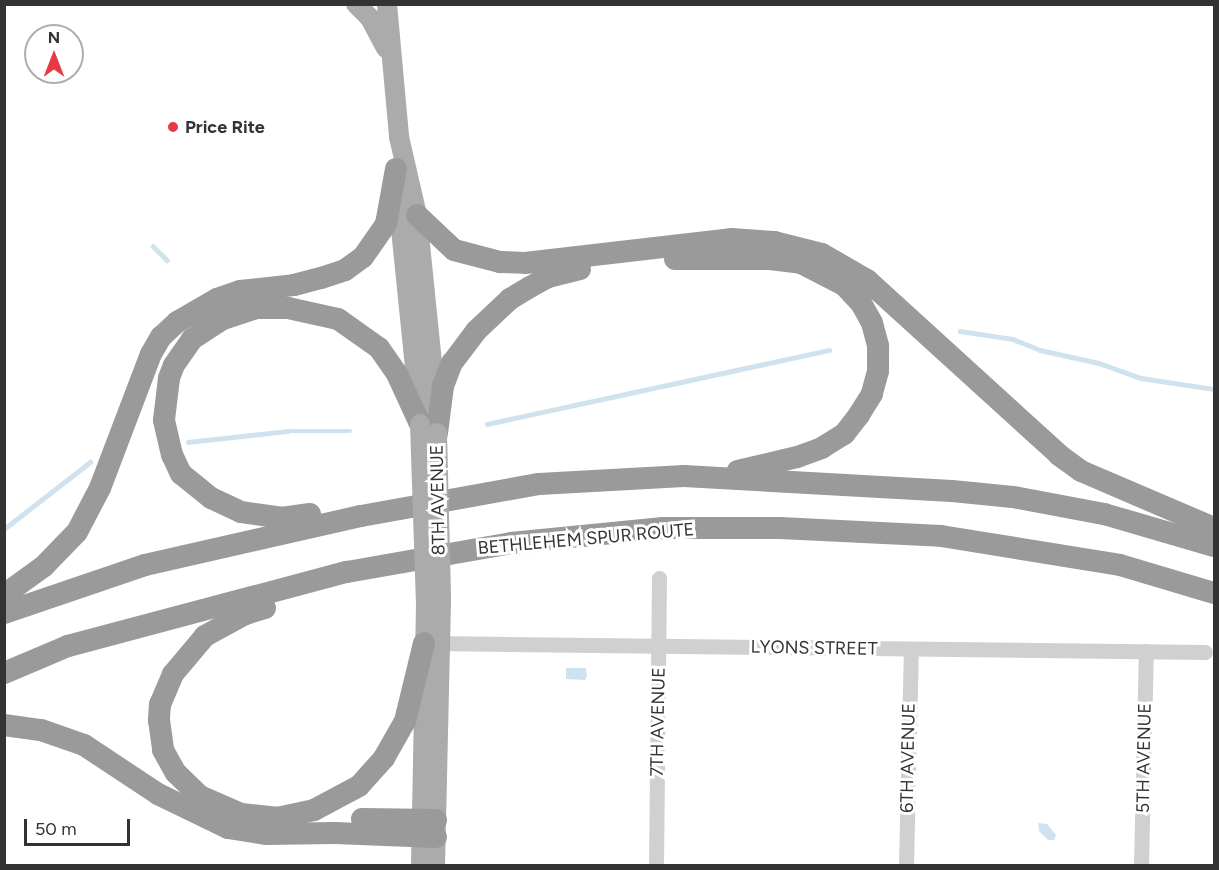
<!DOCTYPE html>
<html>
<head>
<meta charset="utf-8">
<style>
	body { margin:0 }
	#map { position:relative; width:1219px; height:870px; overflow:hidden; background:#fff; font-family:Figtree,sans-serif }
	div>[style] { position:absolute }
	.water>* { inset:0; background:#cfe2ee }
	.stream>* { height:4.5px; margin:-2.25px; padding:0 2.25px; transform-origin:2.25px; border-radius:2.25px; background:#cfe2ee }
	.minor>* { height:15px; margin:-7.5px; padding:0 7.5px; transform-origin:7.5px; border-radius:7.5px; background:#d0d0d0 }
	.major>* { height:20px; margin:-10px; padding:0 10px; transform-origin:10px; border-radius:10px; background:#ababab }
	.highway>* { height:22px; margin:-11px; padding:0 11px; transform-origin:11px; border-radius:11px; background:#9a9a9a }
	.major-bridge>* { height:20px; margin:-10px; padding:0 10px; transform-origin:10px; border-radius:10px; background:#ababab }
	.dots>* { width:16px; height:16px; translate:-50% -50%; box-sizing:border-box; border:3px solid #fff; border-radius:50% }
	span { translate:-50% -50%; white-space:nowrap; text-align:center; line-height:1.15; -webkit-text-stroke:6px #fff; paint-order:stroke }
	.poi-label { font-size:18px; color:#333; font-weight:700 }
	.left { translate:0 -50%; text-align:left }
	.street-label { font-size:18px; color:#333 }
	.frame { position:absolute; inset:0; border:6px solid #333; pointer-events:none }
	.north { position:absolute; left:24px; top:24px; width:60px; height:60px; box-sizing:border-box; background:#fff; border:2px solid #adadad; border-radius:50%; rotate:0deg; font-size:16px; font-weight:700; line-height:24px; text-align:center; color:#333 }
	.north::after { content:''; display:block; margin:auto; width:21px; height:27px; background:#e63946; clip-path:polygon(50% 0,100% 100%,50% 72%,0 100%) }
	.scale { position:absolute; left:24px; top:819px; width:106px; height:27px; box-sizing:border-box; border:3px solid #333; border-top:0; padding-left:8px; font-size:18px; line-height:21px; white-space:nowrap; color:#333; -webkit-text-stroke:4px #fff; paint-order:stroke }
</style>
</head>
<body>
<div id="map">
	<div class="water">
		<i style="clip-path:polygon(566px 668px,586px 668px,587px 676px,585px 680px,566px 679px)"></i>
		<i style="clip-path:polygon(1038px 823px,1047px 824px,1056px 835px,1054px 840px,1048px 840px,1039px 831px)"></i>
	</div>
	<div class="stream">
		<i style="left:153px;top:246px;width:20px;rotate:45deg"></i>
		<i style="left:960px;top:331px;width:54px;rotate:8.6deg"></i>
		<i style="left:1013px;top:339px;width:29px;rotate:22deg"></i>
		<i style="left:1040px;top:350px;width:60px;rotate:12.4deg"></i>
		<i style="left:1099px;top:363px;width:45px;rotate:19.7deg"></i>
		<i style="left:1141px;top:378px;width:74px;rotate:8.6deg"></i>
		<i style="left:487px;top:424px;width:350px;rotate:-12.2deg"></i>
		<i style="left:188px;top:442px;width:101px;rotate:-6.3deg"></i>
		<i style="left:288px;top:431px;width:62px"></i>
		<i style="left:4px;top:529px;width:109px;rotate:-37.9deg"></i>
	</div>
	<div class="minor">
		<i style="left:431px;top:643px;width:774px;rotate:0.67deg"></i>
		<i style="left:656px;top:866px;width:288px;rotate:-89.4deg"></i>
		<i style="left:906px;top:866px;width:216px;rotate:-88.7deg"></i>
		<i style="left:1141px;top:866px;width:215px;rotate:-88.7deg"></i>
	</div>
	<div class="major">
		<i style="left:356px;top:4px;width:20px;rotate:45deg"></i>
		<i style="left:370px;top:18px;width:34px;rotate:62deg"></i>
		<i style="left:387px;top:4px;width:134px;rotate:84.8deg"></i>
		<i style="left:399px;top:137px;width:80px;rotate:77deg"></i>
		<i style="left:417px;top:215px;width:189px;rotate:84.2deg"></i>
		<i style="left:397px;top:190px;width:229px;rotate:84.2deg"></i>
		<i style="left:421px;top:866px;width:264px;rotate:-88.9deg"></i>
		<i style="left:435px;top:866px;width:265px;rotate:-88.7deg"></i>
	</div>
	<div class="highway">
		<i style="left:417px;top:215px;width:51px;rotate:43.4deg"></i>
		<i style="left:454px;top:250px;width:48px;rotate:14.6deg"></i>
		<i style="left:500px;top:262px;width:25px;rotate:2deg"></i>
		<i style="left:525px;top:263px;width:207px;rotate:-6.6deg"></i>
		<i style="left:731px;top:239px;width:43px;rotate:4deg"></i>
		<i style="left:774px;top:242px;width:49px;rotate:14deg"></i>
		<i style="left:822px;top:254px;width:52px;rotate:30deg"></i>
		<i style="left:867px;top:280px;width:260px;rotate:42.3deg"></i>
		<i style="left:1059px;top:455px;width:27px;rotate:36deg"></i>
		<i style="left:1081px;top:471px;width:145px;rotate:23.2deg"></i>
		<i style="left:675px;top:259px;width:95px"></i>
		<i style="left:770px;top:259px;width:31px;rotate:7deg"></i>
		<i style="left:801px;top:263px;width:48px;rotate:27.1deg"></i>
		<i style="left:844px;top:285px;width:25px;rotate:47deg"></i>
		<i style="left:861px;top:303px;width:23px;rotate:61deg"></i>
		<i style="left:872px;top:323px;width:24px;rotate:75deg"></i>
		<i style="left:878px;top:346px;width:25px;rotate:90deg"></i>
		<i style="left:878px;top:371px;width:24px;rotate:105deg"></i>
		<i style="left:872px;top:394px;width:25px;rotate:122deg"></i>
		<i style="left:859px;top:415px;width:24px;rotate:128deg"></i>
		<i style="left:844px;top:434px;width:26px;rotate:148deg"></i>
		<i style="left:822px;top:448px;width:27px;rotate:160deg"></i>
		<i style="left:797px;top:457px;width:61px;rotate:166.7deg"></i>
		<i style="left:437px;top:433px;width:47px;rotate:-82.7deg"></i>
		<i style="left:443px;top:386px;width:25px;rotate:-69deg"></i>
		<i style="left:452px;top:363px;width:40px;rotate:-53deg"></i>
		<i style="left:476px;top:331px;width:47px;rotate:-43.3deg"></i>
		<i style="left:510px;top:299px;width:23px;rotate:-31deg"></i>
		<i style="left:530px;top:287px;width:21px;rotate:-29deg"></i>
		<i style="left:548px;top:277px;width:33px;rotate:-14deg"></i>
		<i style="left:310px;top:514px;width:27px;rotate:172deg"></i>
		<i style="left:283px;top:518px;width:42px;rotate:-171.9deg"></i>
		<i style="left:241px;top:512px;width:33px;rotate:-155deg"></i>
		<i style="left:211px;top:498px;width:38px;rotate:-141deg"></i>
		<i style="left:181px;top:474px;width:21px;rotate:-115deg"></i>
		<i style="left:172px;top:455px;width:36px;rotate:-103deg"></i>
		<i style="left:164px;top:420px;width:42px;rotate:-83.2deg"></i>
		<i style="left:169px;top:378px;width:14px;rotate:-69deg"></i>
		<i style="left:174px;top:365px;width:32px;rotate:-55deg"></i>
		<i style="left:192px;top:339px;width:37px;rotate:-33deg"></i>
		<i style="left:223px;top:319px;width:36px;rotate:-18deg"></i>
		<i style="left:257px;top:308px;width:31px"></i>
		<i style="left:288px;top:308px;width:51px;rotate:12.4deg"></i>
		<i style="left:338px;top:319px;width:50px;rotate:35.3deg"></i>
		<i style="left:379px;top:348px;width:32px;rotate:55deg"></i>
		<i style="left:397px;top:374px;width:55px;rotate:65.3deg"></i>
		<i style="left:4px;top:595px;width:49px;rotate:-35.9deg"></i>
		<i style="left:44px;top:566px;width:47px;rotate:-45.9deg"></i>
		<i style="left:77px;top:532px;width:50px;rotate:-62.4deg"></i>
		<i style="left:100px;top:488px;width:143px;rotate:-69.2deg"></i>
		<i style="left:151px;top:354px;width:20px;rotate:-60deg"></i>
		<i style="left:161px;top:337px;width:22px;rotate:-43deg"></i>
		<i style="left:177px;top:322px;width:46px;rotate:-29.9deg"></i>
		<i style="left:217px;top:299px;width:24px;rotate:-19deg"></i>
		<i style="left:240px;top:291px;width:54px;rotate:-6.3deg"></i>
		<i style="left:294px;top:285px;width:28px;rotate:-15deg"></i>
		<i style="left:321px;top:278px;width:25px;rotate:-18deg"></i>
		<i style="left:345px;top:270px;width:22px;rotate:-36deg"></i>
		<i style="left:363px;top:257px;width:40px;rotate:-55.1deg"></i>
		<i style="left:386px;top:224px;width:56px;rotate:-79.7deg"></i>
		<i style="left:265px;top:608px;width:21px;rotate:163deg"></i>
		<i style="left:245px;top:614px;width:46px;rotate:151.2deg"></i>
		<i style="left:205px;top:636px;width:50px;rotate:130.1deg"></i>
		<i style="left:173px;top:674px;width:33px;rotate:113deg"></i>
		<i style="left:160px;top:704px;width:16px;rotate:94deg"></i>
		<i style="left:159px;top:720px;width:30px;rotate:82deg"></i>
		<i style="left:163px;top:750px;width:26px;rotate:61deg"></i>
		<i style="left:176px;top:773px;width:33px;rotate:44deg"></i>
		<i style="left:200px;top:796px;width:45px;rotate:23.7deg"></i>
		<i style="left:241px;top:814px;width:36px;rotate:6deg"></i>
		<i style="left:277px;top:818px;width:38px;rotate:-12deg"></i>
		<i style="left:314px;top:810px;width:51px;rotate:-28.1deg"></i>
		<i style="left:359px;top:786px;width:38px;rotate:-48deg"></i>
		<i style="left:384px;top:758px;width:43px;rotate:-60.4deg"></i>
		<i style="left:405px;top:721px;width:80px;rotate:-76.3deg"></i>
		<i style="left:4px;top:613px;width:149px;rotate:-18.8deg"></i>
		<i style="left:145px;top:565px;width:221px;rotate:-12.8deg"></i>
		<i style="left:361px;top:516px;width:181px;rotate:-10.2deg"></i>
		<i style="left:539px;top:484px;width:145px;rotate:-3.2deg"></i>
		<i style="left:684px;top:476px;width:268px;rotate:3.2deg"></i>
		<i style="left:952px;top:491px;width:61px;rotate:5.6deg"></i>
		<i style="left:1013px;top:497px;width:93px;rotate:10.6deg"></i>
		<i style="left:1104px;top:514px;width:115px;rotate:16.2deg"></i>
		<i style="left:4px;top:673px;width:69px;rotate:-22.9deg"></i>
		<i style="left:68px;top:646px;width:289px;rotate:-14.9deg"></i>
		<i style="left:347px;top:572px;width:167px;rotate:-10deg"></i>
		<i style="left:511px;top:543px;width:153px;rotate:-5.6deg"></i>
		<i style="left:663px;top:528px;width:117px"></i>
		<i style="left:780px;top:528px;width:161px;rotate:2.8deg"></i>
		<i style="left:941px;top:536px;width:181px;rotate:9.2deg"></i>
		<i style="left:1120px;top:565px;width:98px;rotate:16.6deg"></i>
		<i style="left:4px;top:725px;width:37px;rotate:8deg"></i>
		<i style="left:41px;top:730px;width:46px;rotate:19.2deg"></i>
		<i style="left:84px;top:745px;width:89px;rotate:33.5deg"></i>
		<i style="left:158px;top:794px;width:78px;rotate:25.9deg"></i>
		<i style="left:228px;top:828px;width:38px;rotate:9deg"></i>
		<i style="left:266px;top:834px;width:69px;rotate:-0.8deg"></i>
		<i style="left:335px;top:833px;width:101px;rotate:2.3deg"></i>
		<i style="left:362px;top:819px;width:74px;rotate:0.8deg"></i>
	</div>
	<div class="major-bridge">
		<i style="left:420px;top:424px;width:178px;rotate:88.1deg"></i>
		<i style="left:437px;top:433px;width:168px;rotate:88.6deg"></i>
	</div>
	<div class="dots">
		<i style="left:173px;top:127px;background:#e63946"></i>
	</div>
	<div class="poi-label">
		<span class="left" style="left:185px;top:127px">Price Rite</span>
	</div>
	<div class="street-label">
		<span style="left:438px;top:500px;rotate:-91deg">8TH AVENUE</span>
		<span style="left:586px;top:539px;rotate:-5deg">BETHLEHEM SPUR ROUTE</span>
		<span style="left:814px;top:648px;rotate:1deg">LYONS STREET</span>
		<span style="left:658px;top:722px;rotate:-89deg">7TH AVENUE</span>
		<span style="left:908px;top:758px;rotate:-89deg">6TH AVENUE</span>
		<span style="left:1144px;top:758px;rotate:-89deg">5TH AVENUE</span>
	</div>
	<div class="frame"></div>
	<div class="north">N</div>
	<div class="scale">50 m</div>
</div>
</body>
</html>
